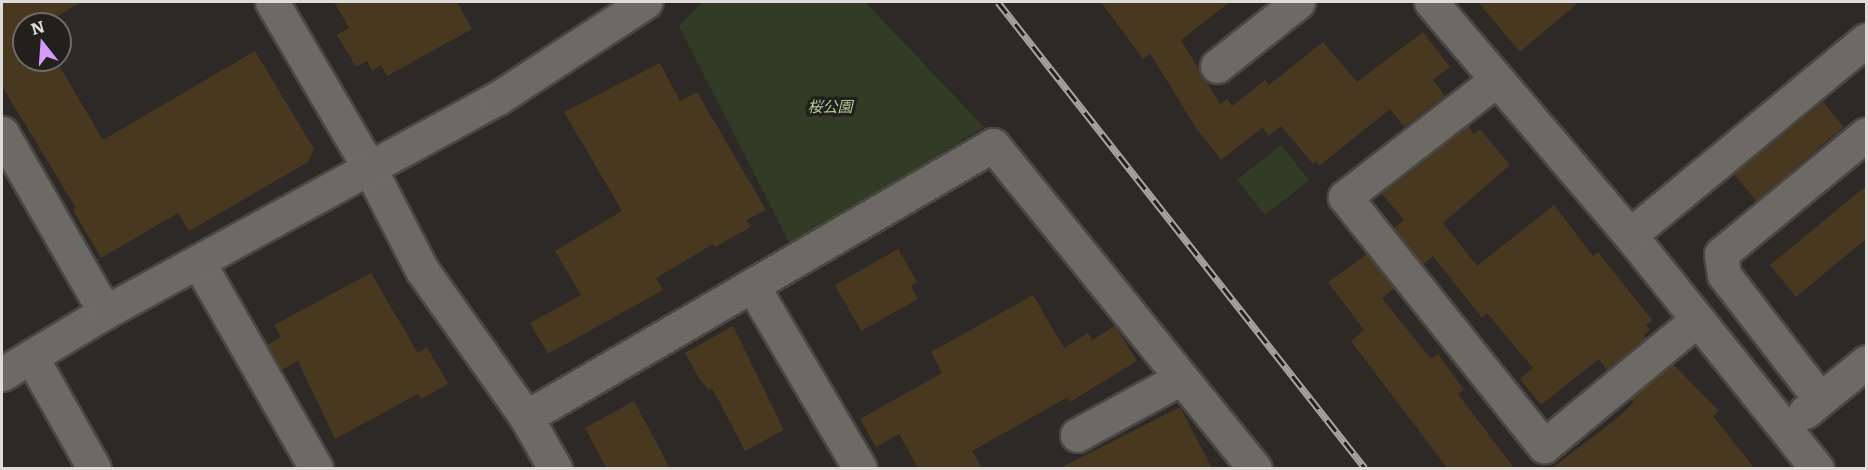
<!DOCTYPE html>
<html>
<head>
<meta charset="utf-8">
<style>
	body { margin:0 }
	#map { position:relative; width:1868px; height:470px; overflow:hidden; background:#2c2926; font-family:Literata,"Noto Sans JP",serif }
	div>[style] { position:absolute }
	.green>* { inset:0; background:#323b26 }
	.building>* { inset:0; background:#483820 }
	.roads { filter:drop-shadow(2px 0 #494744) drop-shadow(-2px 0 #494744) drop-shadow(0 2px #494744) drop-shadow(0 -2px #494744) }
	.minor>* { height:33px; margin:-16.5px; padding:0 16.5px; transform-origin:16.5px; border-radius:16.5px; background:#6d6a66 }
	.rail>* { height:7px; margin-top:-3.5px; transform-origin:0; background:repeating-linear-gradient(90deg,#22201c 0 14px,#a7a5a3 0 28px); box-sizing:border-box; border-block:2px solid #a7a5a3 }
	span { translate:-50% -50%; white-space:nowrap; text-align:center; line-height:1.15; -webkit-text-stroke:6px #22201c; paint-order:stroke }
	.park-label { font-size:15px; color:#b4ca97; font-style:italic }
	.frame { position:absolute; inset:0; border:3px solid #dedcda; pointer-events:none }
	.north { position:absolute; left:12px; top:12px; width:60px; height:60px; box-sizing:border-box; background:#22201c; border:2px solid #6d6b68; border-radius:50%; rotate:343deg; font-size:16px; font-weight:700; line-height:24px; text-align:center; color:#dedcda }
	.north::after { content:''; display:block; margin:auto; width:21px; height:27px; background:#d69bfa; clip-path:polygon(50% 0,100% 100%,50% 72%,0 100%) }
</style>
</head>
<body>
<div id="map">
	<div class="green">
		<i style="clip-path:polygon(703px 2px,865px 2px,984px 127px,791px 246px,679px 26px)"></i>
		<i style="clip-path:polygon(1281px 145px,1309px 180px,1265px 215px,1237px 180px)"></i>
	</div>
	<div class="building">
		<i style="clip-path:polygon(2px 2px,82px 2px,43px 24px,24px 24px,24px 60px,56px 60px,103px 140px,255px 51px,314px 149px,308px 162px,189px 231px,178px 213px,101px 258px,73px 210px,76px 208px,2px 86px)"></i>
		<i style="clip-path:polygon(334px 2px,457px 2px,472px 29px,387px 76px,381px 65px,372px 71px,367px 61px,356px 67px,337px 35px,349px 28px)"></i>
		<i style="clip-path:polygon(1101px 2px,1230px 2px,1181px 40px,1220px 104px,1227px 99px,1232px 106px,1265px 80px,1269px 85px,1323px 42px,1357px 82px,1423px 32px,1450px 67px,1433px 80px,1445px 96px,1404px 127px,1390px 109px,1319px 166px,1316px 161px,1313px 164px,1281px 126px,1269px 136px,1262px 128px,1221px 160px,1196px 128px,1150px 53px,1143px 59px)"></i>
		<i style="clip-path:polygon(1478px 2px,1579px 2px,1520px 52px)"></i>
		<i style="clip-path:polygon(660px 63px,680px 101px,697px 92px,766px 210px,746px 220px,751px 227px,715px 247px,713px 244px,656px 278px,663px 290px,548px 354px,530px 323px,581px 295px,555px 251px,622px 211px,564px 112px)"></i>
		<i style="clip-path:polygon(1823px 102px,1844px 127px,1756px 201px,1734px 174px)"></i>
		<i style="clip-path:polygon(1468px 126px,1474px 134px,1480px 129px,1510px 165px,1443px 223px,1477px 266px,1554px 205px,1593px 256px,1598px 252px,1652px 320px,1646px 325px,1650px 330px,1644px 335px,1646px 338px,1607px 370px,1599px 359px,1541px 405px,1520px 379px,1533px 368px,1487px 313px,1482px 318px,1433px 256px,1423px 265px,1394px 228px,1404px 220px,1382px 194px)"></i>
		<i style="clip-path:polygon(1866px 186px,1866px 239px,1796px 297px,1770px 265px)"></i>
		<i style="clip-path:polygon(898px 249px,917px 282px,911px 286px,918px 299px,861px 331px,835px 285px)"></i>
		<i style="clip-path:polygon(1367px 254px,1394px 288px,1382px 298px,1431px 359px,1438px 354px,1464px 390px,1458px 394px,1514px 468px,1447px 468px,1351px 341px,1364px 330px,1328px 282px)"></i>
		<i style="clip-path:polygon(371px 273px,418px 353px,427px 347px,448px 384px,421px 399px,418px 394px,335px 439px,298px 361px,282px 370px,267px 345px,281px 337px,274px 325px)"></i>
		<i style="clip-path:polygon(1033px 295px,1064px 348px,1088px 333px,1092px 340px,1115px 326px,1137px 361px,1070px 402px,1068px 397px,972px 451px,982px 468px,918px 468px,899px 434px,876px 447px,860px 419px,942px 373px,931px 352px)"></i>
		<i style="clip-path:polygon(733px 326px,784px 430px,745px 451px,712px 388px,709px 390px,699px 378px,685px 353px)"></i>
		<i style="clip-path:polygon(1673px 364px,1719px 411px,1713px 416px,1754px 468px,1552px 468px,1615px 420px,1634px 402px,1631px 399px)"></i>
		<i style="clip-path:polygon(634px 401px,664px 457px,669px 468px,606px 468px,585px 428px)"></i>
		<i style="clip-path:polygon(1180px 407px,1212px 468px,1060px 468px)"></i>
	</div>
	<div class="roads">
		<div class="minor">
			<i style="left:272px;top:2px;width:194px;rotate:59.6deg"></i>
			<i style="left:370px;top:169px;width:114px;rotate:62.8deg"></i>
			<i style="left:422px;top:270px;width:180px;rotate:54.7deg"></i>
			<i style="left:526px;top:417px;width:59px;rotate:60.4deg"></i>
			<i style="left:1431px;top:2px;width:306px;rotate:49.5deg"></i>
			<i style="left:1630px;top:235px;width:299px;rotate:51.3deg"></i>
			<i style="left:1217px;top:66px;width:103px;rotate:-38.3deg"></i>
			<i style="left:1495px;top:81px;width:190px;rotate:142.3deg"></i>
			<i style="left:1345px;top:197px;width:319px;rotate:51.4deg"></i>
			<i style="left:1544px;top:446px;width:198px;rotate:-39.5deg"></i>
			<i style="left:2px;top:133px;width:207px;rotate:60.1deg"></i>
			<i style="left:1630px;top:235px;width:306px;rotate:-39.6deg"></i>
			<i style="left:199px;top:263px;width:236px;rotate:60.3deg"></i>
			<i style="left:752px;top:285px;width:212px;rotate:59.5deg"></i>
			<i style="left:32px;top:358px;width:126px;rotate:60.6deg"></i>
			<i style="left:2px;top:374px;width:120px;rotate:-31deg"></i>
			<i style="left:105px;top:312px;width:447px;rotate:-28.6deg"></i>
			<i style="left:498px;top:98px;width:176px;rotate:-33.1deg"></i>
			<i style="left:1820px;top:399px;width:157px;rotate:-127.7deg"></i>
			<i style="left:1724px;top:275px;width:21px;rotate:-98deg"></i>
			<i style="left:1721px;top:254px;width:188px;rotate:-39.6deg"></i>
			<i style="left:1805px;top:412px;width:79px;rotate:-39.3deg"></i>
			<i style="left:526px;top:417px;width:540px;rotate:-30.22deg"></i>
			<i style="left:993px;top:145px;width:416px;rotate:51deg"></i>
			<i style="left:1077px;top:435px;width:119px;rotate:-28.7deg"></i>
		</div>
	</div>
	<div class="rail">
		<i style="left:998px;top:2px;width:593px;rotate:51.78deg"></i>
	</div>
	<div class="park-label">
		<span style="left:830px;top:106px">桜公園</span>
	</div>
	<div class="frame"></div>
	<div class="north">N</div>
</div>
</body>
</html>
